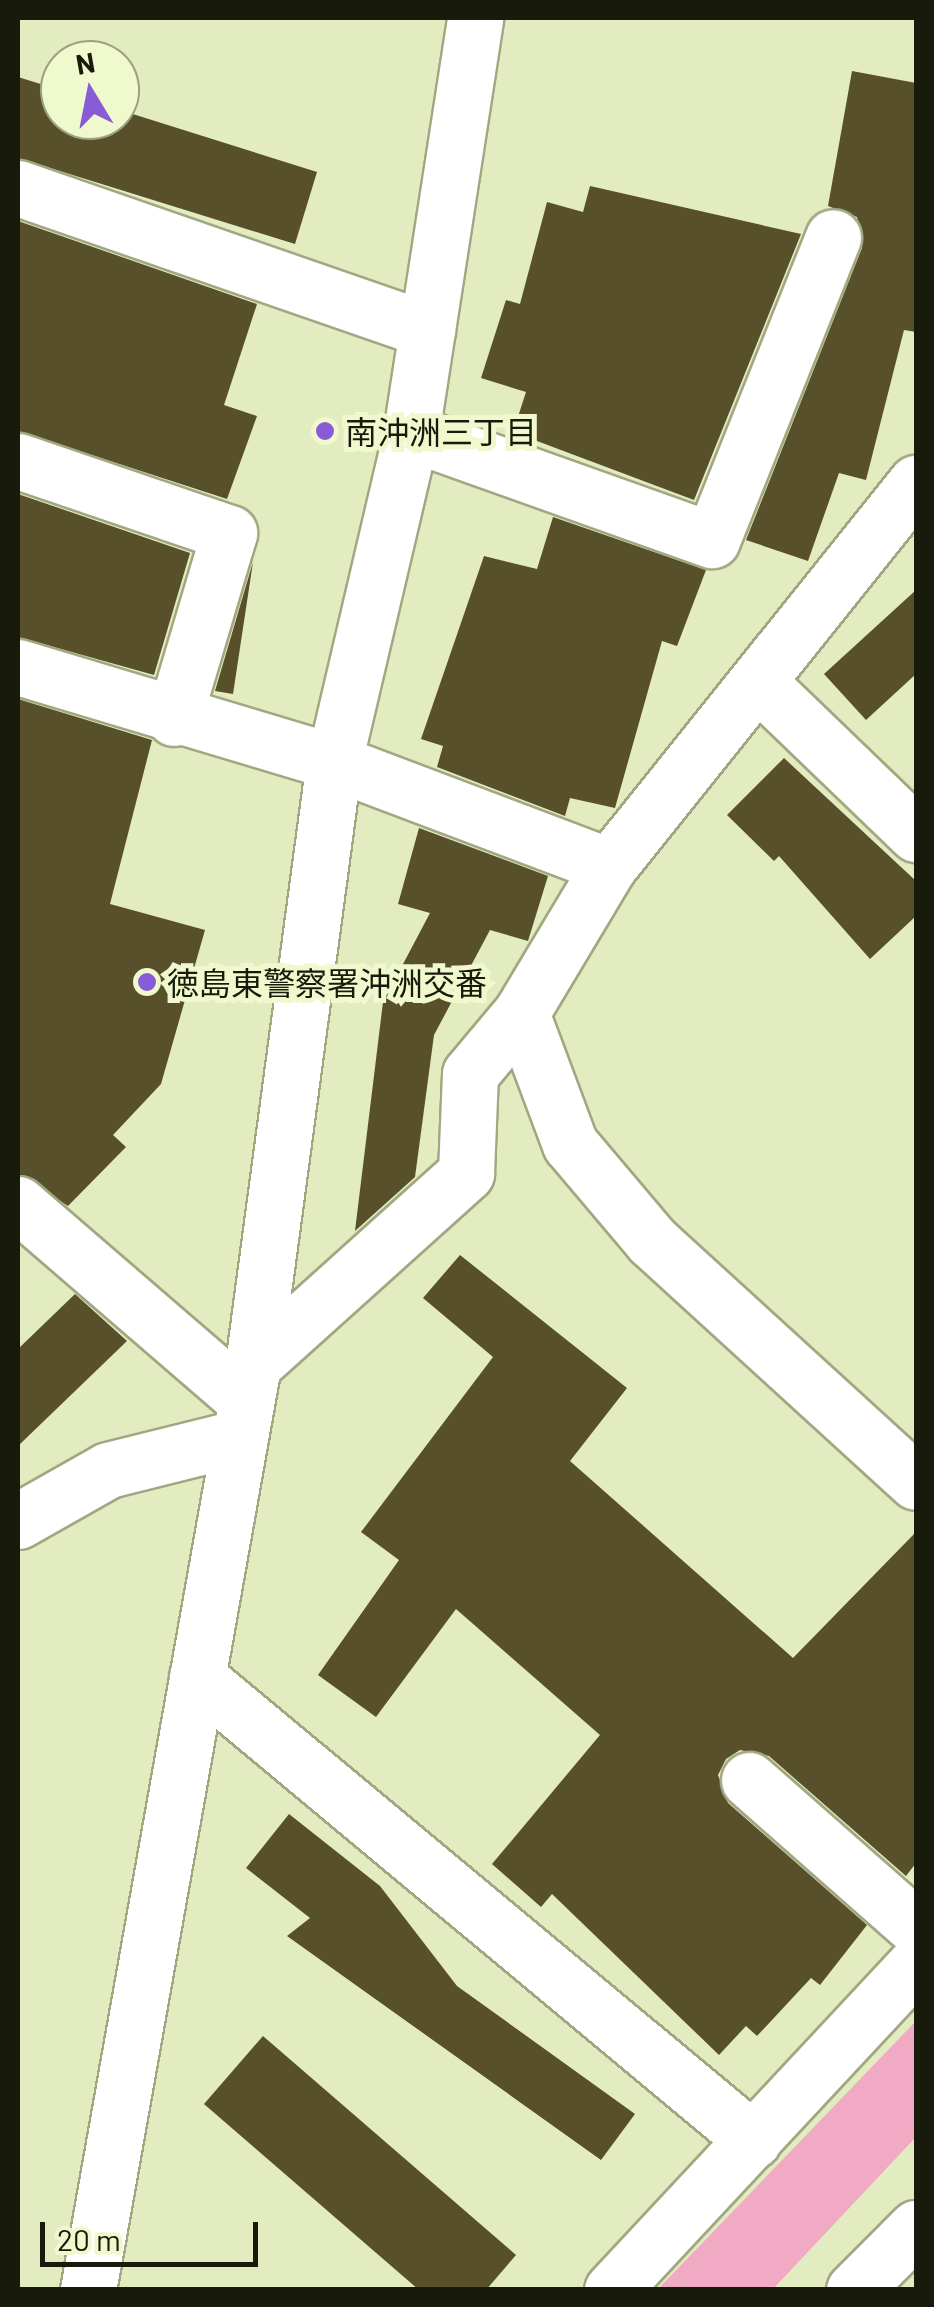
<!DOCTYPE html>
<html>
<head>
<meta charset="utf-8">
<style>
	body { margin:0 }
	#map { position:relative; width:934px; height:2307px; overflow:hidden; background:#e3ebc1; font-family:Barlow,"Noto Sans JP",sans-serif }
	div>[style] { position:absolute }
	.water>* { inset:0; background:#f1aac3 }
	.building>* { inset:0; background:#584f2b }
	.roads { filter:drop-shadow(2px 0 #a1a881) drop-shadow(-2px 0 #a1a881) drop-shadow(0 2px #a1a881) drop-shadow(0 -2px #a1a881) }
	.street>* { height:55px; margin:-27.5px; padding:0 27.5px; transform-origin:27.5px; border-radius:27.5px; background:#fff }
	.secondary>* { height:55px; margin:-27.5px; padding:0 27.5px; transform-origin:27.5px; border-radius:27.5px; background:#fff }
	.dots>* { width:28px; height:28px; translate:-50% -50%; box-sizing:border-box; border:5px solid #f0f8ce; border-radius:50% }
	span { translate:-50% -50%; white-space:nowrap; text-align:center; line-height:1.15; -webkit-text-stroke:10px #f0f8ce; paint-order:stroke }
	.poi-label { font-size:32px; color:#181b0c }
	.left { translate:0 -50%; text-align:left }
	.frame { position:absolute; inset:0; border:20px solid #181b0c; pointer-events:none }
	.north { position:absolute; left:40px; top:40px; width:100px; height:100px; box-sizing:border-box; background:#f0f8ce; border:2px solid #9aa080; border-radius:50%; rotate:350deg; font-size:28px; font-weight:700; line-height:40px; text-align:center; color:#181b0c }
	.north::after { content:''; display:block; margin:auto; width:35px; height:45px; background:#875cd6; clip-path:polygon(50% 0,100% 100%,50% 72%,0 100%) }
	.scale { position:absolute; left:40px; top:2222px; width:218px; height:45px; box-sizing:border-box; border:5px solid #181b0c; border-top:0; padding-left:12px; font-size:30px; line-height:35px; white-space:nowrap; color:#181b0c; -webkit-text-stroke:8px #f0f8ce; paint-order:stroke }
</style>
</head>
<body>
<div id="map">
	<div class="water">
		<i style="clip-path:polygon(916px 2021px,916px 2137px,773px 2289px,658px 2289px)"></i>
	</div>
	<div class="building">
		<i style="clip-path:polygon(852px 71px,916px 83px,916px 332px,904px 330px,866px 480px,839px 473px,808px 561px,746px 540px,862px 248px,857px 217px,828px 206px)"></i>
		<i style="clip-path:polygon(18px 77px,60px 90px,60px 120px,120px 120px,120px 110px,317px 172px,295px 244px,18px 158px)"></i>
		<i style="clip-path:polygon(590px 186px,801px 234px,694px 500px,513px 432px,526px 392px,481px 378px,506px 300px,520px 304px,547px 202px,583px 212px)"></i>
		<i style="clip-path:polygon(18px 221px,257px 304px,224px 405px,257px 416px,227px 499px,18px 431px)"></i>
		<i style="clip-path:polygon(18px 494px,190px 553px,154px 675px,18px 637px)"></i>
		<i style="clip-path:polygon(553px 517px,706px 570px,677px 646px,662px 641px,615px 808px,570px 798px,565px 816px,437px 767px,443px 746px,421px 739px,484px 556px,537px 569px)"></i>
		<i style="clip-path:polygon(253px 562px,233px 694px,215px 691px)"></i>
		<i style="clip-path:polygon(916px 590px,916px 674px,866px 720px,824px 674px)"></i>
		<i style="clip-path:polygon(18px 699px,152px 740px,110px 904px,205px 930px,161px 1084px,113px 1135px,126px 1147px,68px 1206px,18px 1174px)"></i>
		<i style="clip-path:polygon(784px 758px,916px 881px,916px 916px,870px 959px,779px 856px,774px 861px,727px 815px)"></i>
		<i style="clip-path:polygon(419px 828px,548px 876px,528px 941px,490px 930px,434px 1035px,415px 1177px,355px 1231px,383px 1002px,430px 913px,398px 904px)"></i>
		<i style="clip-path:polygon(460px 1255px,627px 1388px,570px 1461px,793px 1658px,916px 1532px,916px 1863px,906px 1876px,769px 1756px,740px 1750px,726px 1759px,718px 1775px,728px 1803px,867px 1925px,820px 1985px,811px 1978px,757px 2036px,746px 2026px,719px 2055px,552px 1894px,541px 1907px,492px 1864px,600px 1735px,456px 1609px,376px 1717px,318px 1675px,399px 1560px,361px 1532px,493px 1357px,423px 1298px)"></i>
		<i style="clip-path:polygon(75px 1294px,127px 1341px,18px 1446px,18px 1349px)"></i>
		<i style="clip-path:polygon(289px 1814px,380px 1886px,457px 1986px,635px 2114px,601px 2160px,287px 1936px,310px 1918px,246px 1868px)"></i>
		<i style="clip-path:polygon(263px 2036px,516px 2255px,486px 2290px,419px 2290px,204px 2104px)"></i>
	</div>
	<div class="roads">
		<div class="street">
			<i style="left:18px;top:188px;width:433px;rotate:19.1deg"></i>
			<i style="left:411px;top:433px;width:319px;rotate:19.6deg"></i>
			<i style="left:712px;top:540px;width:326px;rotate:-68.2deg"></i>
			<i style="left:18px;top:461px;width:223px;rotate:18.8deg"></i>
			<i style="left:229px;top:533px;width:193px;rotate:106.6deg"></i>
			<i style="left:18px;top:667px;width:330px;rotate:16.7deg"></i>
			<i style="left:334px;top:762px;width:294px;rotate:20.7deg"></i>
			<i style="left:759px;top:683px;width:218px;rotate:43.9deg"></i>
			<i style="left:521px;top:1013px;width:140px;rotate:69.5deg"></i>
			<i style="left:570px;top:1144px;width:127px;rotate:49.8deg"></i>
			<i style="left:652px;top:1241px;width:357px;rotate:42.4deg"></i>
			<i style="left:18px;top:1204px;width:301px;rotate:40.8deg"></i>
			<i style="left:253px;top:1365px;width:287px;rotate:-42deg"></i>
			<i style="left:466px;top:1173px;width:99px;rotate:-87.7deg"></i>
			<i style="left:470px;top:1074px;width:80px;rotate:-50.1deg"></i>
			<i style="left:521px;top:1013px;width:171px;rotate:-59.1deg"></i>
			<i style="left:609px;top:866px;width:491px;rotate:-51.3deg"></i>
			<i style="left:18px;top:1521px;width:103px;rotate:-29.5deg"></i>
			<i style="left:108px;top:1470px;width:136px;rotate:-14deg"></i>
			<i style="left:197px;top:1677px;width:724px;rotate:39.79deg"></i>
			<i style="left:749px;top:1780px;width:222px;rotate:41.4deg"></i>
			<i style="left:612px;top:2290px;width:446px;rotate:-47deg"></i>
			<i style="left:854px;top:2290px;width:88px;rotate:-45deg"></i>
		</div>
		<div class="secondary">
			<i style="left:88px;top:2290px;width:940px;rotate:-79.89deg"></i>
			<i style="left:253px;top:1365px;width:608px;rotate:-82.35deg"></i>
			<i style="left:334px;top:762px;width:338px;rotate:-76.8deg"></i>
			<i style="left:411px;top:433px;width:420px;rotate:-81.2deg"></i>
		</div>
	</div>
	<div class="dots">
		<i style="left:325px;top:431px;background:#875cd6"></i>
		<i style="left:147px;top:982px;background:#875cd6"></i>
	</div>
	<div class="poi-label">
		<span class="left" style="left:345px;top:431px">南沖洲三丁目</span>
		<span class="left" style="left:167px;top:982px">徳島東警察署沖洲交番</span>
	</div>
	<div class="frame"></div>
	<div class="north">N</div>
	<div class="scale">20 m</div>
</div>
</body>
</html>
